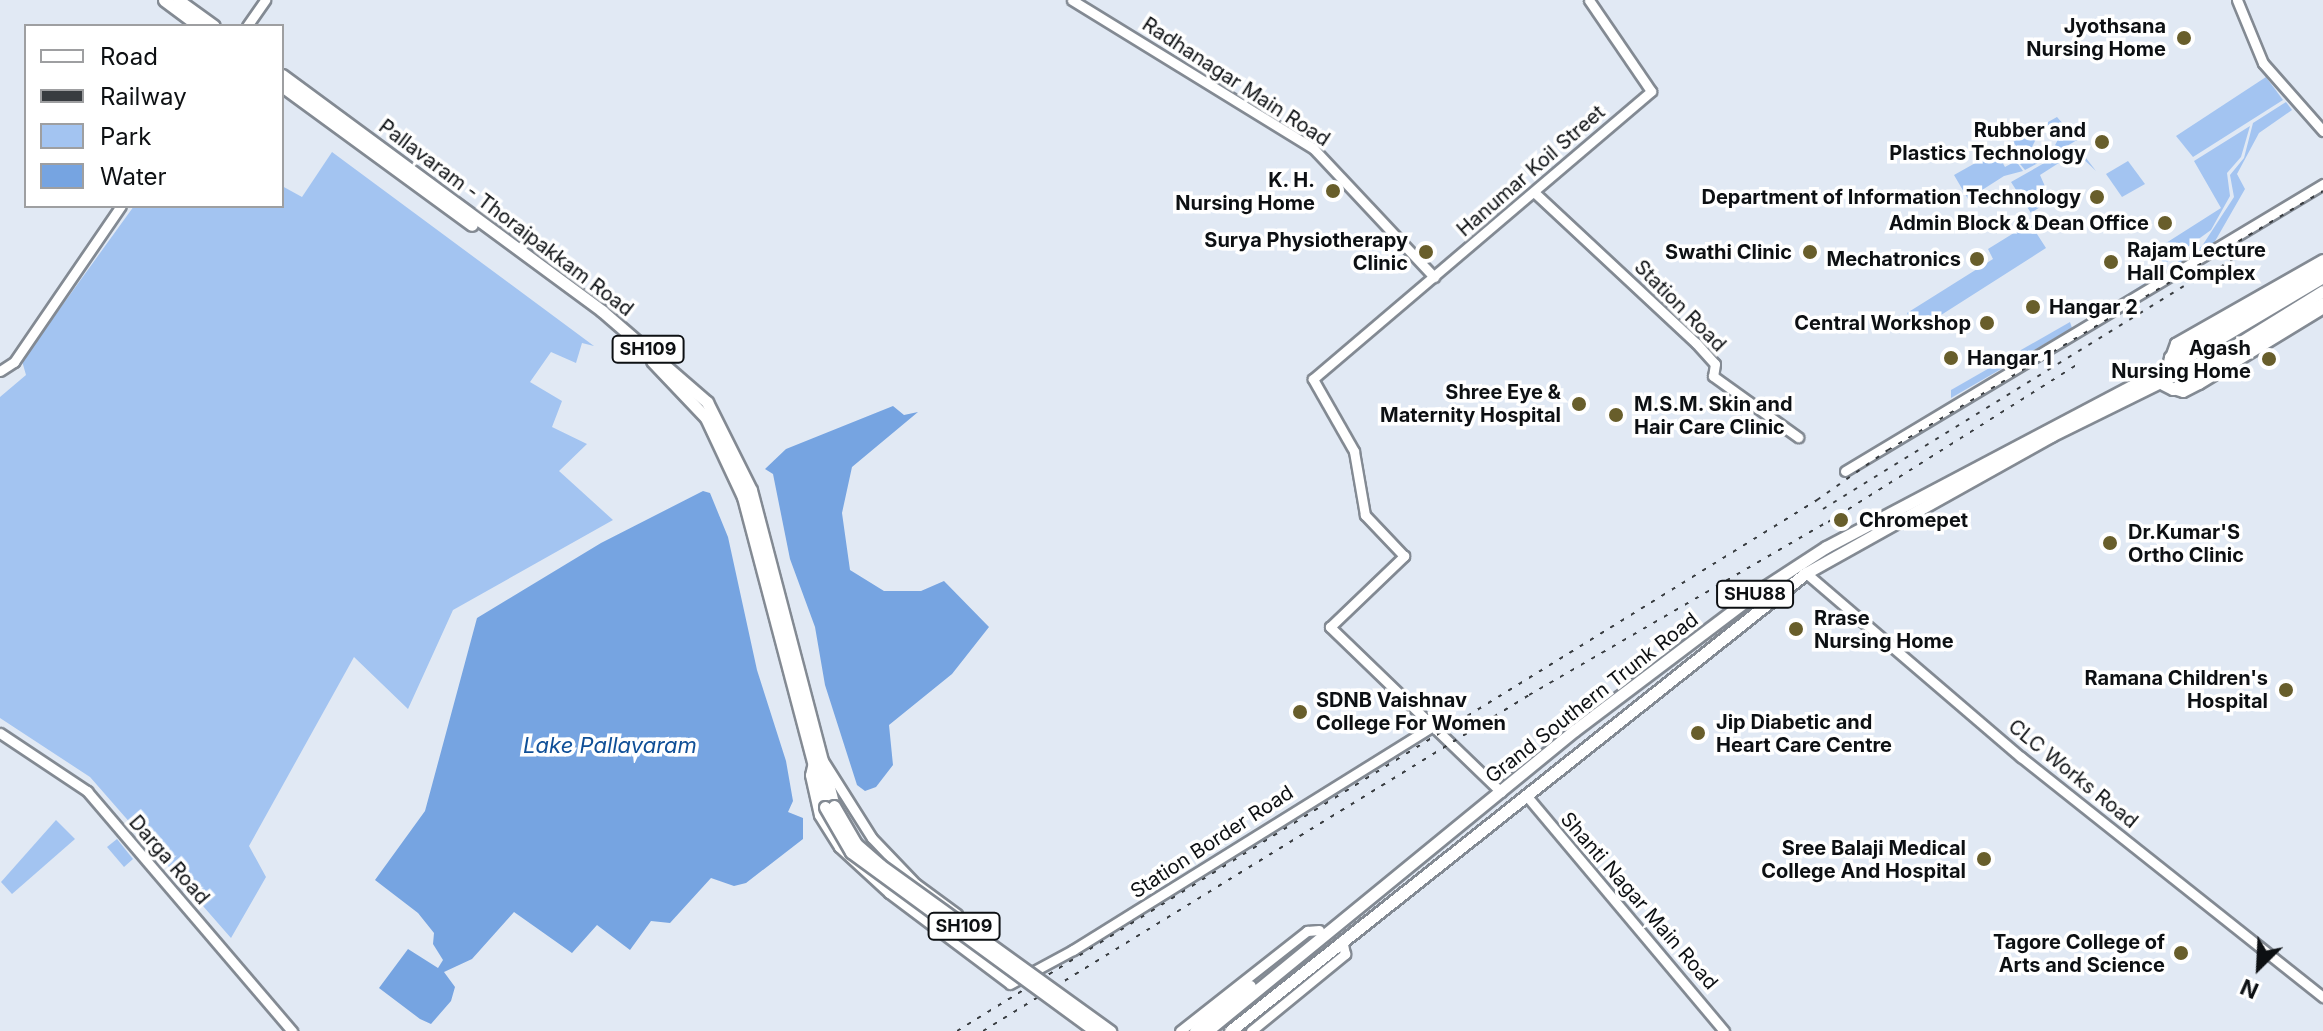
<!DOCTYPE html>
<html>
<head>
<meta charset="utf-8">
<style>
	body { margin:0 }
	#map { position:relative; width:2323px; height:1031px; overflow:hidden; background:#e1e9f4; font-family:Inter,sans-serif }
	div>[style] { position:absolute }
	.green>* { inset:0; background:#a3c4f1 }
	.water>* { inset:0; background:#76a4e1 }
	.roads { filter:drop-shadow(2px 0 #838a93) drop-shadow(-2px 0 #838a93) drop-shadow(0 2px #838a93) drop-shadow(0 -2px #838a93) }
	.minor>* { height:9px; margin:-4.5px; padding:0 4.5px; transform-origin:4.5px; border-radius:4.5px; background:#fff }
	.major>* { height:11px; margin:-5.5px; padding:0 5.5px; transform-origin:5.5px; border-radius:5.5px; background:#fff }
	.rail>* { height:2px; margin-top:-1px; transform-origin:0; background:repeating-linear-gradient(90deg,#383c40 0 4px,transparent 0 12px) }
	.bridges { filter:drop-shadow(2px 0 #838a93) drop-shadow(-2px 0 #838a93) drop-shadow(0 2px #838a93) drop-shadow(0 -2px #838a93) }
	.major-bridge>* { height:11px; margin:-5.5px; padding:0 5.5px; transform-origin:5.5px; border-radius:5.5px; background:#fff }
	.dots>* { width:22px; height:22px; translate:-50% -50%; box-sizing:border-box; border:4px solid #fff; border-radius:50% }
	span { translate:-50% -50%; white-space:nowrap; text-align:center; line-height:1.15; -webkit-text-stroke:7px #fff; paint-order:stroke }
	.shield-label span { padding:2px 6px; background:#fff; border:2px solid; border-radius:6px; -webkit-text-stroke-width:0 }
	.shield-label { font-size:18px; color:#0d1013; font-weight:700 }
	.poi-label { font-size:20px; color:#0d1013; font-weight:700 }
	.right { translate:-100% -50%; text-align:right }
	.left { translate:0 -50%; text-align:left }
	.street-label { font-size:20px; color:#0d1013 }
	.water-label { font-size:22px; color:#0f4f97; font-style:italic }
	.legend { position:absolute; left:24px; top:24px; width:260px; height:184px; box-sizing:border-box; background:#fff; border:2px solid #9e9fa1; margin:0; padding:10px 14px; list-style:none; font-size:24px; color:#0d1013 }
	.legend li { display:flex; align-items:center; gap:16px; height:40px }
	.legend b { width:40px; border:2px solid #9e9fa1 }
	.north { position:absolute; left:2219px; top:927px; width:80px; height:80px; -webkit-text-stroke:6px #fff; paint-order:stroke; rotate:204deg; font-size:22px; font-weight:700; line-height:32px; text-align:center; color:#0d1013 }
	.north::after { content:''; display:block; margin:auto; width:28px; height:36px; background:#0d1013; clip-path:polygon(50% 0,100% 100%,50% 72%,0 100%) }
</style>
</head>
<body>
<div id="map">
	<div class="green">
		<i style="clip-path:polygon(2266px 77px,2283px 100px,2193px 157px,2176px 136px)"></i>
		<i style="clip-path:polygon(2286px 102px,2292px 110px,2259px 133px,2237px 174px,2245px 189px,2214px 243px,2077px 327px,2202px 246px,2234px 197px,2230px 175px,2244px 158px,2253px 123px)"></i>
		<i style="clip-path:polygon(2057px 117px,2077px 140px,2057px 152px,2053px 149px,2062px 132px,2043px 125px,2032px 147px,2020px 151px,2014px 143px,1997px 153px,2005px 167px,2016px 161px,2023px 171px,2004px 176px,1968px 199px,1954px 175px)"></i>
		<i style="clip-path:polygon(2250px 126px,2241px 157px,2227px 173px,2230px 196px,2211px 230px,2164px 264px,2155px 250px,2221px 208px,2194px 161px)"></i>
		<i style="clip-path:polygon(2076px 145px,2096px 171px,2076px 152px,2040px 175px,2051px 200px,2031px 213px,2011px 182px)"></i>
		<i style="clip-path:polygon(332px 152px,594px 346px,582px 343px,576px 363px,551px 352px,530px 382px,562px 401px,552px 427px,587px 444px,559px 471px,613px 520px,453px 610px,408px 709px,354px 657px,249px 846px,266px 877px,231px 938px,90px 777px,0 718px,0 397px,26px 375px,22px 361px,134px 206px,282px 206px,282px 186px,302px 197px)"></i>
		<i style="clip-path:polygon(2026px 152px,2034px 151px,2051px 156px,2025px 170px,2020px 164px)"></i>
		<i style="clip-path:polygon(2128px 161px,2145px 184px,2122px 197px,2106px 174px)"></i>
		<i style="clip-path:polygon(2030px 223px,2046px 248px,1916px 331px,1907px 313px,1993px 259px,1988px 249px)"></i>
		<i style="clip-path:polygon(2070px 322px,2072px 328px,1951px 398px,1951px 390px)"></i>
		<i style="clip-path:polygon(56px 820px,75px 839px,12px 894px,1px 882px)"></i>
		<i style="clip-path:polygon(117px 839px,133px 859px,124px 867px,107px 847px)"></i>
	</div>
	<div class="water">
		<i style="clip-path:polygon(893px 406px,904px 415px,918px 412px,852px 467px,842px 513px,850px 570px,884px 591px,921px 591px,944px 581px,989px 627px,952px 674px,889px 725px,893px 765px,876px 787px,865px 791px,857px 785px,825px 685px,815px 627px,790px 559px,773px 474px,765px 469px,786px 449px)"></i>
		<i style="clip-path:polygon(703px 491px,710px 493px,728px 537px,757px 670px,786px 761px,793px 801px,788px 812px,803px 818px,803px 839px,746px 883px,734px 886px,711px 878px,670px 923px,651px 921px,630px 950px,597px 925px,572px 953px,514px 912px,472px 959px,444px 972px,455px 987px,451px 1001px,431px 1024px,420px 1019px,379px 988px,408px 949px,438px 968px,443px 960px,433px 944px,434px 933px,418px 913px,375px 880px,425px 811px,477px 618px,601px 543px)"></i>
	</div>
	<div class="roads">
		<div class="minor">
			<i style="left:1072px;top:0;width:283px;rotate:31.6deg"></i>
			<i style="left:1313px;top:148px;width:177px;rotate:46.8deg"></i>
			<i style="left:2237px;top:0;width:68px;rotate:67.6deg"></i>
			<i style="left:2263px;top:63px;width:91px;rotate:48.6deg"></i>
			<i style="left:247px;top:26px;width:32px;rotate:-55deg"></i>
			<i style="left:1535px;top:193px;width:220px;rotate:43deg"></i>
			<i style="left:1696px;top:343px;width:28px;rotate:48deg"></i>
			<i style="left:1715px;top:364px;width:12px;rotate:99deg"></i>
			<i style="left:1713px;top:376px;width:105px;rotate:35.7deg"></i>
			<i style="left:2170px;top:357px;width:15px;rotate:-70deg"></i>
			<i style="left:2175px;top:343px;width:170px;rotate:-29.6deg"></i>
			<i style="left:0;top:371px;width:17px;rotate:-33deg"></i>
			<i style="left:14px;top:362px;width:189px;rotate:-55.6deg"></i>
			<i style="left:2173px;top:389px;width:10px;rotate:17deg"></i>
			<i style="left:2183px;top:392px;width:18px;rotate:-27deg"></i>
			<i style="left:2199px;top:384px;width:142px;rotate:-31.4deg"></i>
			<i style="left:1845px;top:471px;width:558px;rotate:-30.98deg"></i>
			<i style="left:1806px;top:573px;width:283px;rotate:40.6deg"></i>
			<i style="left:2021px;top:757px;width:386px;rotate:38.5deg"></i>
			<i style="left:0;top:733px;width:105px;rotate:33.7deg"></i>
			<i style="left:87px;top:791px;width:316px;rotate:49.5deg"></i>
			<i style="left:822px;top:759px;width:93px;rotate:57.7deg"></i>
			<i style="left:872px;top:838px;width:64px;rotate:46.3deg"></i>
			<i style="left:916px;top:884px;width:51px;rotate:36.2deg"></i>
			<i style="left:813px;top:762px;width:13px;rotate:103deg"></i>
			<i style="left:810px;top:775px;width:41px;rotate:77.3deg"></i>
			<i style="left:819px;top:815px;width:38px;rotate:58deg"></i>
			<i style="left:839px;top:847px;width:68px;rotate:42.6deg"></i>
			<i style="left:889px;top:893px;width:151px;rotate:36.9deg"></i>
			<i style="left:1010px;top:984px;width:72px;rotate:-28.4deg"></i>
			<i style="left:1073px;top:950px;width:422px;rotate:-31.9deg"></i>
			<i style="left:1501px;top:792px;width:238px;rotate:-136deg"></i>
			<i style="left:1330px;top:627px;width:103px;rotate:-43.8deg"></i>
			<i style="left:1404px;top:556px;width:57px;rotate:-133.6deg"></i>
			<i style="left:1365px;top:515px;width:65px;rotate:-99.8deg"></i>
			<i style="left:1354px;top:451px;width:83px;rotate:-119.7deg"></i>
			<i style="left:1313px;top:379px;width:444px;rotate:-40.4deg"></i>
			<i style="left:1651px;top:91px;width:110px;rotate:-124.3deg"></i>
			<i style="left:1526px;top:795px;width:308px;rotate:50deg"></i>
			<i style="left:1180px;top:1031px;width:162px;rotate:-38.2deg"></i>
			<i style="left:1307px;top:931px;width:12px;rotate:-5deg"></i>
			<i style="left:1251px;top:1031px;width:122px;rotate:-39.3deg"></i>
			<i style="left:1345px;top:954px;width:14px;rotate:-102deg"></i>
		</div>
		<div class="major">
			<i style="left:164px;top:0;width:44px;rotate:36.6deg"></i>
			<i style="left:178px;top:0;width:44px;rotate:35.8deg"></i>
			<i style="left:282px;top:75px;width:398px;rotate:36.4deg"></i>
			<i style="left:602px;top:311px;width:139px;rotate:40.9deg"></i>
			<i style="left:707px;top:402px;width:98px;rotate:63.4deg"></i>
			<i style="left:751px;top:490px;width:327px;rotate:75.3deg"></i>
			<i style="left:282px;top:86px;width:235px;rotate:36.2deg"></i>
			<i style="left:652px;top:361px;width:79px;rotate:46.5deg"></i>
			<i style="left:706px;top:418px;width:87px;rotate:64.9deg"></i>
			<i style="left:743px;top:497px;width:321px;rotate:75.2deg"></i>
			<i style="left:2168px;top:366px;width:9px;rotate:-77deg"></i>
			<i style="left:2170px;top:357px;width:15px;rotate:-32deg"></i>
			<i style="left:2183px;top:349px;width:162px;rotate:-30.1deg"></i>
			<i style="left:2163px;top:384px;width:11px;rotate:27deg"></i>
			<i style="left:2173px;top:389px;width:173px;rotate:-29.8deg"></i>
			<i style="left:1195px;top:1031px;width:71px;rotate:-39.3deg"></i>
			<i style="left:1207px;top:1031px;width:475px;rotate:-39.3deg"></i>
			<i style="left:1575px;top:730px;width:236px;rotate:-37.1deg"></i>
			<i style="left:1763px;top:588px;width:75px;rotate:-33.1deg"></i>
			<i style="left:1826px;top:547px;width:429px;rotate:-27.8deg"></i>
			<i style="left:2205px;top:347px;width:137px;rotate:-30.7deg"></i>
			<i style="left:1230px;top:1031px;width:736px;rotate:-38.49deg"></i>
			<i style="left:1806px;top:573px;width:281px;rotate:-29.2deg"></i>
			<i style="left:2051px;top:436px;width:210px;rotate:-26.3deg"></i>
			<i style="left:2239px;top:343px;width:99px;rotate:-31.8deg"></i>
		</div>
	</div>
	<div class="rail">
		<i style="left:2200px;top:280px;width:56px;rotate:-32.6deg"></i>
		<i style="left:1823px;top:509px;width:453px;rotate:-31.7deg"></i>
		<i style="left:957px;top:1031px;width:1011px;rotate:-31.69deg"></i>
		<i style="left:1817px;top:500px;width:87px;rotate:-35.2deg"></i>
		<i style="left:1888px;top:450px;width:506px;rotate:-30.77deg"></i>
		<i style="left:983px;top:1031px;width:641px;rotate:-31.61deg"></i>
		<i style="left:1529px;top:695px;width:345px;rotate:-30.1deg"></i>
		<i style="left:1828px;top:522px;width:299px;rotate:-32.3deg"></i>
	</div>
	<div class="bridges">
		<div class="major-bridge">
			<i style="left:834px;top:806px;width:44px;rotate:59.9deg"></i>
			<i style="left:856px;top:844px;width:32px;rotate:41deg"></i>
			<i style="left:880px;top:865px;width:284px;rotate:35.8deg"></i>
			<i style="left:825px;top:807px;width:52px;rotate:60deg"></i>
			<i style="left:851px;top:852px;width:303px;rotate:36.2deg"></i>
		</div>
	</div>
	<div class="dots">
		<i style="left:2184px;top:38px;background:#685e2b"></i>
		<i style="left:2102px;top:142px;background:#685e2b"></i>
		<i style="left:1333px;top:191px;background:#685e2b"></i>
		<i style="left:2097px;top:197px;background:#685e2b"></i>
		<i style="left:2165px;top:223px;background:#685e2b"></i>
		<i style="left:1426px;top:252px;background:#685e2b"></i>
		<i style="left:1810px;top:252px;background:#685e2b"></i>
		<i style="left:1977px;top:259px;background:#685e2b"></i>
		<i style="left:2111px;top:262px;background:#685e2b"></i>
		<i style="left:2033px;top:307px;background:#685e2b"></i>
		<i style="left:1987px;top:323px;background:#685e2b"></i>
		<i style="left:1951px;top:358px;background:#685e2b"></i>
		<i style="left:2269px;top:359px;background:#685e2b"></i>
		<i style="left:1579px;top:404px;background:#685e2b"></i>
		<i style="left:1616px;top:415px;background:#685e2b"></i>
		<i style="left:1841px;top:520px;background:#685e2b"></i>
		<i style="left:2110px;top:543px;background:#685e2b"></i>
		<i style="left:1796px;top:629px;background:#685e2b"></i>
		<i style="left:2286px;top:690px;background:#685e2b"></i>
		<i style="left:1300px;top:712px;background:#685e2b"></i>
		<i style="left:1698px;top:733px;background:#685e2b"></i>
		<i style="left:1984px;top:859px;background:#685e2b"></i>
		<i style="left:2181px;top:953px;background:#685e2b"></i>
	</div>
	<div class="shield-label">
		<span style="left:648px;top:349px">SH109</span>
		<span style="left:1755px;top:594px">SHU88</span>
		<span style="left:964px;top:926px">SH109</span>
	</div>
	<div class="poi-label">
		<span class="right" style="left:2166px;top:38px">Jyothsana<br>Nursing Home</span>
		<span class="right" style="left:2086px;top:142px">Rubber and<br>Plastics Technology</span>
		<span class="right" style="left:1315px;top:192px">K. H.<br>Nursing Home</span>
		<span class="right" style="left:2081px;top:197px">Department of Information Technology</span>
		<span class="right" style="left:2149px;top:223px">Admin Block &amp; Dean Office</span>
		<span class="right" style="left:1408px;top:252px">Surya Physiotherapy<br>Clinic</span>
		<span class="left" style="left:2127px;top:262px">Rajam Lecture<br>Hall Complex</span>
		<span class="right" style="left:1792px;top:252px">Swathi Clinic</span>
		<span class="right" style="left:1961px;top:259px">Mechatronics</span>
		<span class="left" style="left:2049px;top:307px">Hangar 2</span>
		<span class="right" style="left:1971px;top:323px">Central Workshop</span>
		<span class="right" style="left:2251px;top:360px">Agash<br>Nursing Home</span>
		<span class="left" style="left:1967px;top:358px">Hangar 1</span>
		<span class="right" style="left:1561px;top:404px">Shree Eye &amp;<br>Maternity Hospital</span>
		<span class="left" style="left:1634px;top:416px">M.S.M. Skin and<br>Hair Care Clinic</span>
		<span class="left" style="left:1859px;top:520px">Chromepet</span>
		<span class="left" style="left:2128px;top:544px">Dr.Kumar'S<br>Ortho Clinic</span>
		<span class="left" style="left:1814px;top:630px">Rrase<br>Nursing Home</span>
		<span class="right" style="left:2268px;top:690px">Ramana Children's<br>Hospital</span>
		<span class="left" style="left:1316px;top:712px">SDNB Vaishnav<br>College For Women</span>
		<span class="left" style="left:1716px;top:734px">Jip Diabetic and<br>Heart Care Centre</span>
		<span class="right" style="left:1966px;top:860px">Sree Balaji Medical<br>College And Hospital</span>
		<span class="right" style="left:2165px;top:954px">Tagore College of<br>Arts and Science</span>
	</div>
	<div class="street-label">
		<span style="left:1236px;top:82px;rotate:33deg">Radhanagar Main Road</span>
		<span style="left:1531px;top:171px;rotate:-41deg">Hanumar Koil Street</span>
		<span style="left:506px;top:218px;rotate:37deg">Pallavaram - Thoraipakkam Road</span>
		<span style="left:1680px;top:306px;rotate:45deg">Station Road</span>
		<span style="left:1592px;top:698px;rotate:-38deg">Grand Southern Trunk Road</span>
		<span style="left:2073px;top:774px;rotate:39deg">CLC Works Road</span>
		<span style="left:1212px;top:842px;rotate:-33deg">Station Border Road</span>
		<span style="left:169px;top:860px;rotate:49deg">Darga Road</span>
		<span style="left:1639px;top:901px;rotate:49deg">Shanti Nagar Main Road</span>
	</div>
	<div class="water-label">
		<span style="left:610px;top:746px">Lake Pallavaram</span>
	</div>
	<ul class="legend">
	<li><b style="height:10px;background:#fff"></b>Road</li>
	<li><b style="height:10px;background:#383c40"></b>Railway</li>
	<li><b style="height:22px;background:#a3c4f1"></b>Park</li>
	<li><b style="height:22px;background:#76a4e1"></b>Water</li>
	</ul>
	<div class="north">N</div>
</div>
</body>
</html>
